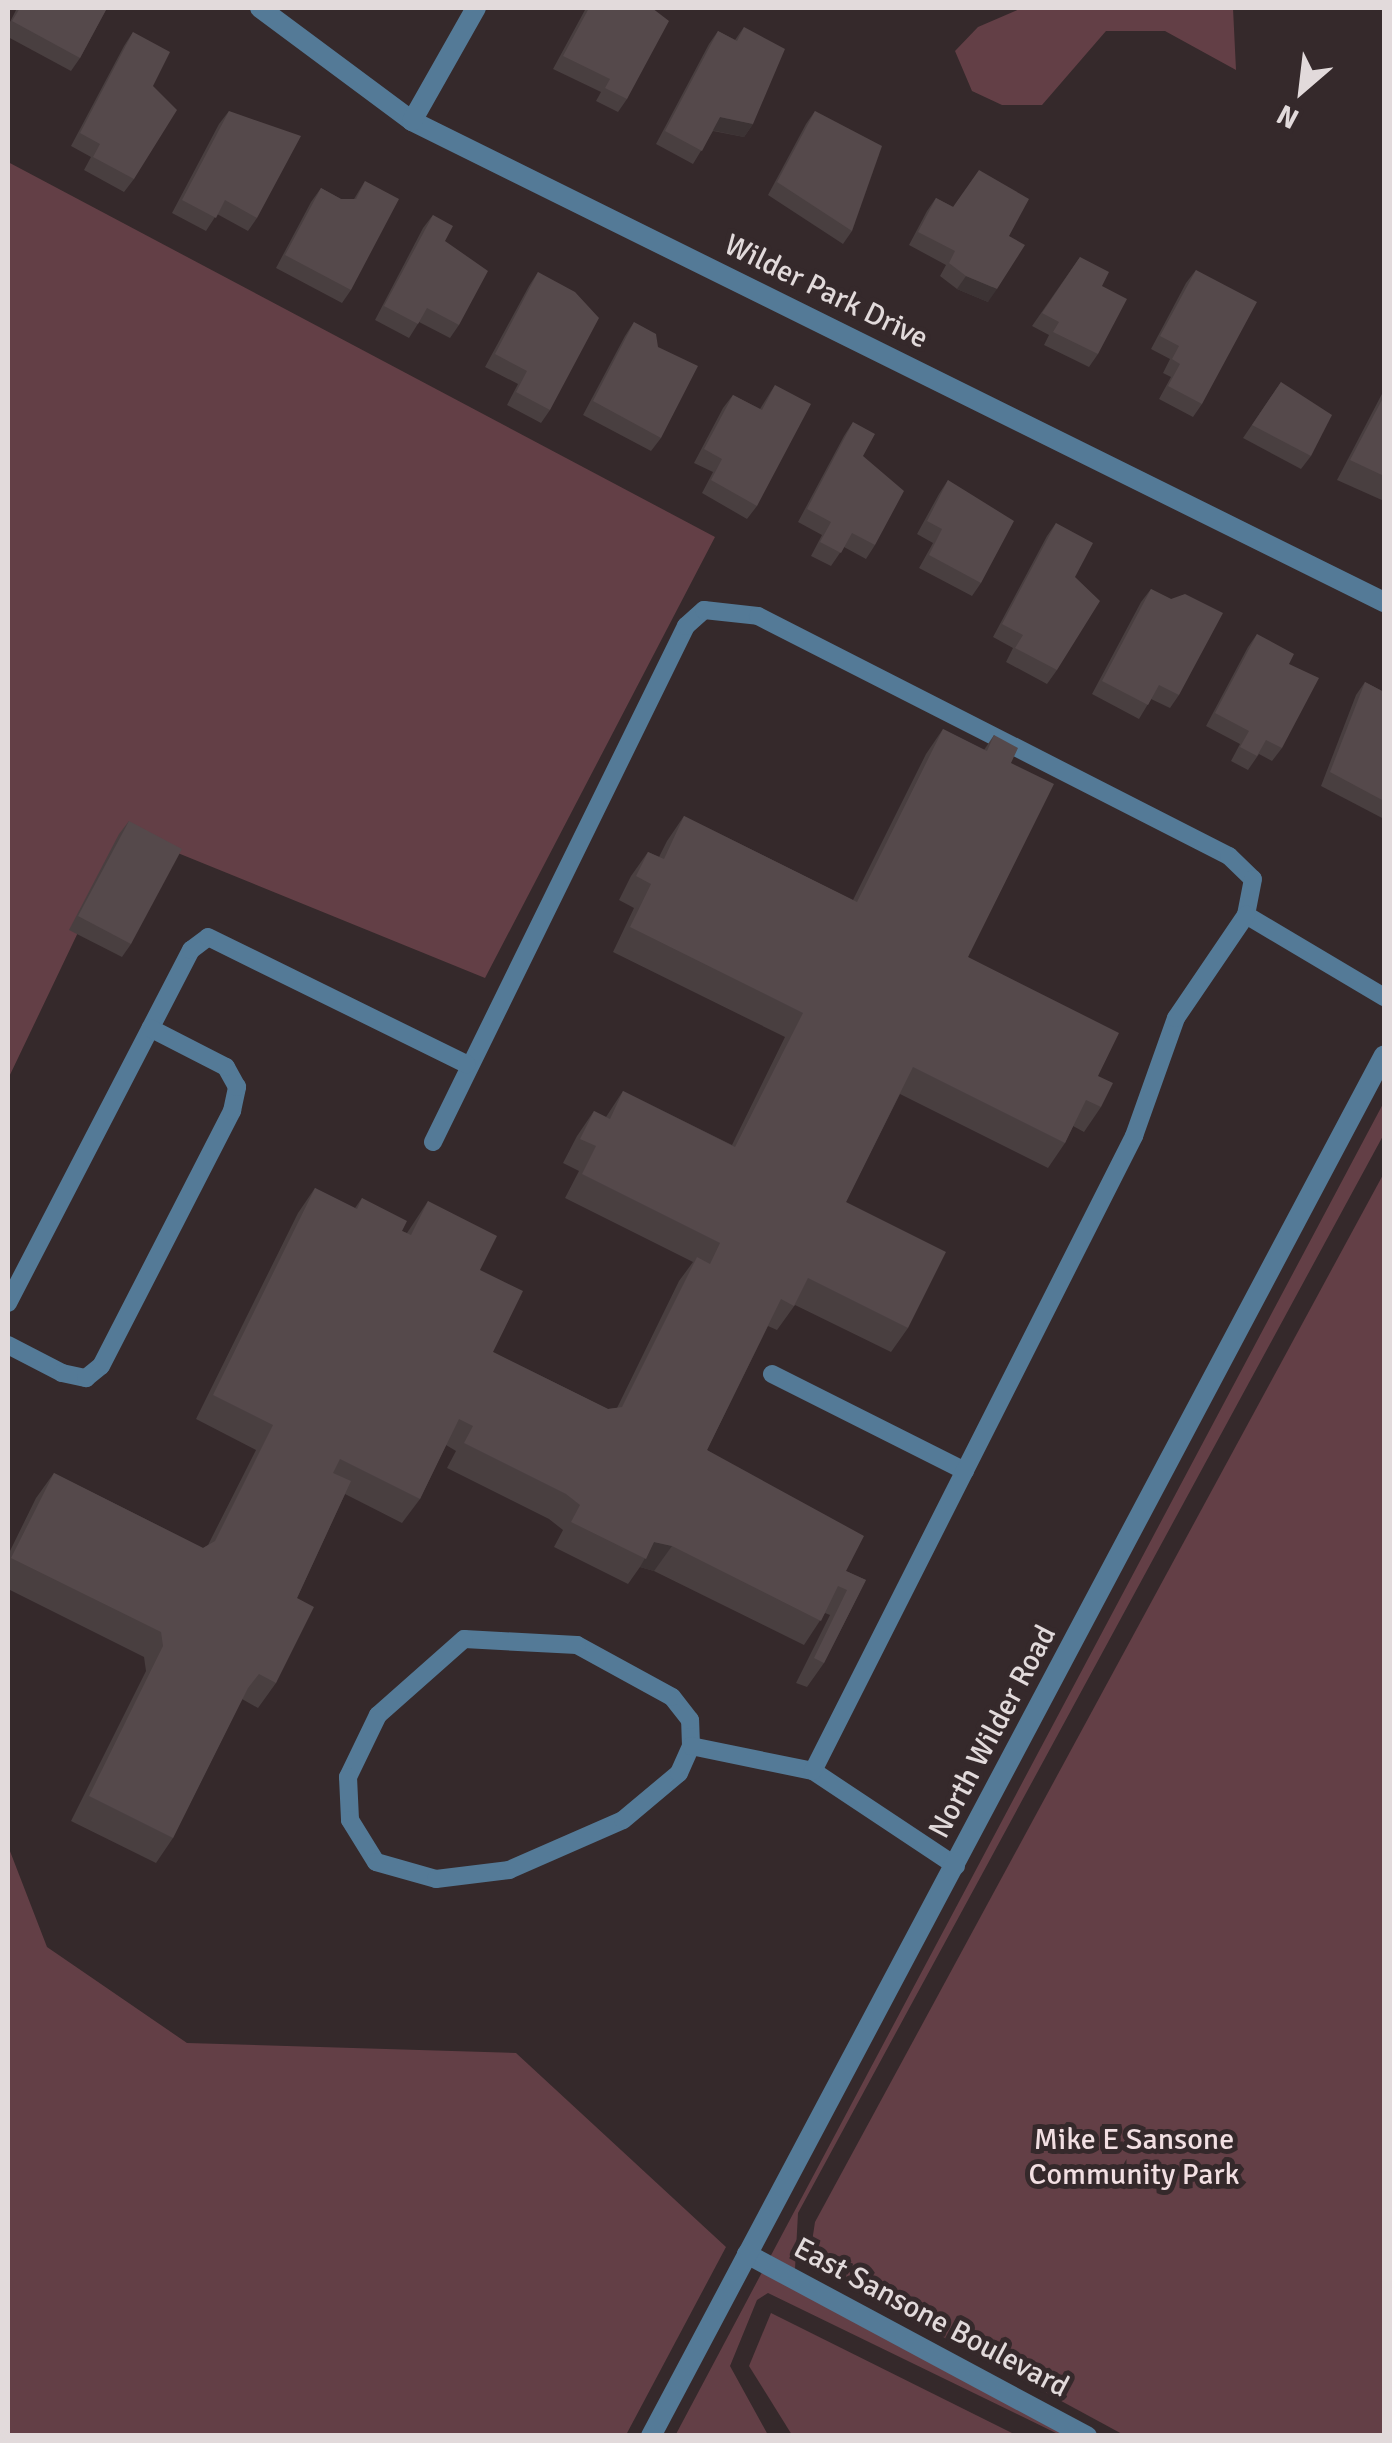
<!DOCTYPE html>
<html>
<head>
<meta charset="utf-8">
<style>
	body { margin:0 }
	#map { position:relative; width:1392px; height:2443px; overflow:hidden; background:#35292b; font-family:Signika,sans-serif }
	div>[style] { position:absolute }
	.green>* { inset:0; background:#633f46 }
	.service>* { height:18px; margin:-9px; padding:0 9px; transform-origin:9px; border-radius:9px; background:#547a97 }
	.minor>* { height:20px; margin:-10px; padding:0 10px; transform-origin:10px; border-radius:10px; background:#547a97 }
	.tertiary>* { height:20px; margin:-10px; padding:0 10px; transform-origin:10px; border-radius:10px; background:#547a97 }
	.wall>* { inset:0; background:#493f40 }
	.shaded-wall>* { inset:0; background:#3c3334 }
	.building>* { inset:0; background:#55494b }
	span { translate:-50% -50%; white-space:nowrap; text-align:center; line-height:1.15; -webkit-text-stroke:10px #35292b; paint-order:stroke }
	.street-label { font-size:30px; color:#e2dadb }
	.park-label { font-size:30px; color:#f2dfe2 }
	.frame { position:absolute; inset:0; border:10px solid #e2dadb; pointer-events:none }
	.north { position:absolute; left:1252px; top:40px; width:100px; height:100px; -webkit-text-stroke:8px #35292b; paint-order:stroke; rotate:208deg; font-size:28px; font-weight:700; line-height:40px; text-align:center; color:#e2dadb }
	.north::after { content:''; display:block; margin:auto; width:35px; height:45px; background:#e2dadb; clip-path:polygon(50% 0,100% 100%,50% 72%,0 100%) }
</style>
</head>
<body>
<div id="map">
	<div class="green">
		<i style="clip-path:polygon(1022px 8px,1233px 8px,1236px 70px,1165px 31px,1106px 31px,1042px 105px,1002px 105px,972px 91px,955px 51px,978px 27px)"></i>
		<i style="clip-path:polygon(8px 162px,715px 537px,485px 978px,126px 832px,8px 1079px)"></i>
		<i style="clip-path:polygon(1384px 1102px,1384px 1134px,798px 2213px,795px 2269px,1082px 2435px,1060px 2435px,768px 2293px,757px 2300px,730px 2366px,768px 2435px,675px 2436px)"></i>
		<i style="clip-path:polygon(1384px 1173px,1384px 2435px,1124px 2435px,825px 2273px,810px 2255px,815px 2222px)"></i>
		<i style="clip-path:polygon(8px 1846px,47px 1947px,187px 2043px,516px 2053px,726px 2247px,626px 2435px,8px 2435px)"></i>
		<i style="clip-path:polygon(771px 2313px,1016px 2435px,792px 2435px,749px 2366px)"></i>
	</div>
	<div class="service">
		<i style="left:433px;top:1142px;width:575px;rotate:-63.88deg"></i>
		<i style="left:686px;top:626px;width:24px;rotate:-42deg"></i>
		<i style="left:704px;top:610px;width:54px;rotate:6.3deg"></i>
		<i style="left:758px;top:616px;width:529px;rotate:27deg"></i>
		<i style="left:1229px;top:856px;width:33px;rotate:44deg"></i>
		<i style="left:1253px;top:879px;width:37px;rotate:101deg"></i>
		<i style="left:1246px;top:915px;width:161px;rotate:30.7deg"></i>
		<i style="left:8px;top:1303px;width:398px;rotate:-62.6deg"></i>
		<i style="left:191px;top:950px;width:21px;rotate:-37deg"></i>
		<i style="left:208px;top:937px;width:288px;rotate:26.2deg"></i>
		<i style="left:8px;top:1345px;width:61px;rotate:27.4deg"></i>
		<i style="left:62px;top:1373px;width:25px;rotate:12deg"></i>
		<i style="left:86px;top:1378px;width:19px;rotate:-39deg"></i>
		<i style="left:101px;top:1366px;width:287px;rotate:-62.8deg"></i>
		<i style="left:232px;top:1111px;width:25px;rotate:-78deg"></i>
		<i style="left:237px;top:1087px;width:23px;rotate:-119deg"></i>
		<i style="left:226px;top:1067px;width:85px;rotate:-152.8deg"></i>
		<i style="left:772px;top:1374px;width:216px;rotate:26.7deg"></i>
		<i style="left:691px;top:1746px;width:26px;rotate:-92deg"></i>
		<i style="left:690px;top:1720px;width:29px;rotate:-128deg"></i>
		<i style="left:672px;top:1697px;width:108px;rotate:-151.3deg"></i>
		<i style="left:577px;top:1645px;width:113px;rotate:-177deg"></i>
		<i style="left:464px;top:1639px;width:115px;rotate:138.5deg"></i>
		<i style="left:378px;top:1715px;width:69px;rotate:115.8deg"></i>
		<i style="left:348px;top:1777px;width:43px;rotate:87.3deg"></i>
		<i style="left:350px;top:1820px;width:49px;rotate:58.2deg"></i>
		<i style="left:376px;top:1862px;width:62px;rotate:15.8deg"></i>
		<i style="left:436px;top:1879px;width:74px;rotate:-7deg"></i>
		<i style="left:509px;top:1870px;width:124px;rotate:-23.7deg"></i>
		<i style="left:623px;top:1820px;width:73px;rotate:-40deg"></i>
		<i style="left:679px;top:1773px;width:30px;rotate:-66deg"></i>
		<i style="left:691px;top:1746px;width:125px;rotate:11.6deg"></i>
		<i style="left:956px;top:1866px;width:172px;rotate:-146.4deg"></i>
		<i style="left:813px;top:1771px;width:712px;rotate:-63.18deg"></i>
		<i style="left:1134px;top:1136px;width:125px;rotate:-70.4deg"></i>
		<i style="left:1176px;top:1018px;width:125px;rotate:-55.8deg"></i>
	</div>
	<div class="minor">
		<i style="left:260px;top:8px;width:189px;rotate:36.6deg"></i>
		<i style="left:412px;top:121px;width:1085px;rotate:26.33deg"></i>
		<i style="left:412px;top:121px;width:130px;rotate:-60.5deg"></i>
		<i style="left:747px;top:2254px;width:386px;rotate:28.2deg"></i>
	</div>
	<div class="tertiary">
		<i style="left:651px;top:2436px;width:1563px;rotate:-62.04deg"></i>
	</div>
	<div class="wall">
		<i style="clip-path:polygon(17px 8px,107px 8px,80px 58px,71px 71px,8px 37px,8px 26px)"></i>
		<i style="clip-path:polygon(586px 8px,652px 8px,627px 99px,618px 112px,596px 101px,601px 92px,553px 69px)"></i>
		<i style="clip-path:polygon(744px 27px,753px 124px,744px 137px,713px 131px,693px 164px,656px 144px,709px 44px,718px 31px,735px 40px)"></i>
		<i style="clip-path:polygon(133px 32px,153px 86px,134px 179px,124px 192px,84px 170px,91px 157px,71px 146px,124px 46px)"></i>
		<i style="clip-path:polygon(229px 111px,257px 218px,248px 231px,217px 214px,206px 231px,172px 213px,219px 124px)"></i>
		<i style="clip-path:polygon(815px 111px,852px 231px,843px 244px,768px 195px,806px 124px)"></i>
		<i style="clip-path:polygon(365px 181px,351px 290px,342px 303px,276px 268px,311px 202px,321px 188px,341px 199px,354px 199px)"></i>
		<i style="clip-path:polygon(936px 198px,1009px 236px,988px 302px,957px 289px,940px 276px,946px 265px,909px 245px,927px 211px)"></i>
		<i style="clip-path:polygon(433px 215px,445px 241px,459px 325px,450px 338px,419px 322px,409px 338px,375px 320px,423px 228px)"></i>
		<i style="clip-path:polygon(1080px 257px,1102px 286px,1098px 354px,1089px 367px,1044px 345px,1049px 335px,1032px 326px)"></i>
		<i style="clip-path:polygon(1196px 270px,1202px 404px,1193px 417px,1159px 399px,1171px 377px,1163px 373px,1170px 359px,1151px 349px,1186px 283px)"></i>
		<i style="clip-path:polygon(538px 272px,550px 410px,541px 423px,507px 405px,518px 384px,485px 367px,529px 286px)"></i>
		<i style="clip-path:polygon(634px 322px,661px 438px,651px 451px,583px 415px,625px 336px)"></i>
		<i style="clip-path:polygon(1281px 382px,1311px 456px,1301px 469px,1243px 438px)"></i>
		<i style="clip-path:polygon(775px 385px,757px 506px,747px 519px,702px 493px,713px 472px,694px 463px,723px 408px,733px 395px,760px 409px)"></i>
		<i style="clip-path:polygon(1384px 390px,1384px 501px,1337px 480px)"></i>
		<i style="clip-path:polygon(853px 422px,863px 456px,875px 545px,866px 559px,844px 547px,831px 566px,811px 556px,822px 535px,798px 522px,844px 436px)"></i>
		<i style="clip-path:polygon(948px 480px,981px 583px,972px 596px,919px 568px,933px 543px,917px 534px,939px 494px)"></i>
		<i style="clip-path:polygon(1056px 523px,1057px 670px,1047px 684px,1006px 662px,1013px 648px,993px 637px,1047px 536px)"></i>
		<i style="clip-path:polygon(1151px 589px,1171px 599px,1179px 695px,1170px 708px,1151px 699px,1139px 719px,1092px 694px,1141px 602px)"></i>
		<i style="clip-path:polygon(1257px 634px,1282px 748px,1272px 761px,1259px 754px,1248px 770px,1231px 761px,1240px 744px,1206px 726px,1248px 647px)"></i>
		<i style="clip-path:polygon(1365px 682px,1384px 692px,1384px 819px,1321px 786px,1356px 695px)"></i>
		<i style="clip-path:polygon(943px 729px,984px 750px,994px 735px,1011px 763px,968px 957px,1098px 1076px,1101px 1107px,1084px 1132px,1073px 1126px,1065px 1143px,1048px 1168px,900px 1094px,846px 1202px,908px 1328px,891px 1352px,795px 1305px,777px 1330px,768px 1326px,707px 1450px,846px 1571px,866px 1580px,824px 1663px,807px 1687px,796px 1683px,830px 1615px,825px 1613px,804px 1645px,654px 1571px,640px 1567px,628px 1584px,554px 1547px,563px 1530px,549px 1519px,447px 1468px,456px 1451px,446px 1445px,420px 1499px,402px 1523px,345px 1494px,297px 1598px,276px 1683px,258px 1708px,242px 1699px,173px 1838px,156px 1863px,71px 1821px,146px 1671px,144px 1657px,8px 1589px,8px 1555px,36px 1498px,54px 1473px,203px 1548px,208px 1545px,256px 1450px,196px 1419px,298px 1213px,315px 1188px,355px 1208px,362px 1198px,402px 1231px,407px 1233px,428px 1201px,480px 1270px,493px 1352px,608px 1409px,617px 1408px,679px 1281px,693px 1262px,565px 1198px,579px 1171px,563px 1163px,577px 1136px,594px 1111px,606px 1117px,623px 1091px,732px 1145px,785px 1037px,613px 952px,634px 908px,619px 900px,631px 876px,648px 852px,659px 857px,667px 841px,684px 816px,853px 900px,926px 754px)"></i>
		<i style="clip-path:polygon(129px 821px,131px 944px,122px 957px,69px 930px,119px 834px)"></i>
	</div>
	<div class="shaded-wall">
		<i style="clip-path:polygon(720px 117px,753px 124px,744px 137px,711px 130px)"></i>
		<i style="clip-path:polygon(966px 276px,997px 289px,988px 302px,957px 289px)"></i>
		<i style="clip-path:polygon(654px 1542px,672px 1546px,654px 1571px,640px 1567px)"></i>
	</div>
	<div class="building">
		<i style="clip-path:polygon(20px 8px,107px 8px,80px 58px,12px 21px)"></i>
		<i style="clip-path:polygon(589px 8px,652px 8px,669px 21px,627px 99px,605px 88px,610px 79px,563px 56px)"></i>
		<i style="clip-path:polygon(744px 27px,785px 49px,753px 124px,720px 117px,702px 151px,665px 131px,718px 31px,737px 41px)"></i>
		<i style="clip-path:polygon(133px 32px,170px 52px,153px 86px,177px 110px,134px 179px,93px 157px,100px 144px,80px 133px)"></i>
		<i style="clip-path:polygon(229px 111px,301px 136px,257px 218px,225px 200px,216px 218px,182px 200px)"></i>
		<i style="clip-path:polygon(815px 111px,882px 146px,852px 231px,777px 182px)"></i>
		<i style="clip-path:polygon(979px 170px,1029px 199px,1009px 236px,1025px 245px,997px 289px,966px 276px,949px 263px,955px 251px,918px 232px,936px 198px,953px 207px)"></i>
		<i style="clip-path:polygon(365px 181px,399px 199px,351px 290px,285px 255px,321px 188px,341px 199px,356px 199px)"></i>
		<i style="clip-path:polygon(433px 215px,453px 226px,445px 241px,488px 271px,459px 325px,427px 308px,418px 324px,384px 306px)"></i>
		<i style="clip-path:polygon(1080px 257px,1109px 272px,1102px 286px,1127px 299px,1098px 354px,1053px 332px,1059px 322px,1042px 313px)"></i>
		<i style="clip-path:polygon(1196px 270px,1257px 302px,1202px 404px,1168px 386px,1180px 364px,1172px 359px,1179px 346px,1160px 336px)"></i>
		<i style="clip-path:polygon(538px 272px,575px 292px,599px 318px,550px 410px,516px 392px,527px 371px,495px 354px)"></i>
		<i style="clip-path:polygon(634px 322px,656px 334px,658px 347px,698px 366px,661px 438px,593px 401px)"></i>
		<i style="clip-path:polygon(1281px 382px,1332px 415px,1311px 456px,1252px 425px)"></i>
		<i style="clip-path:polygon(775px 385px,811px 404px,757px 506px,711px 480px,722px 459px,704px 449px,733px 395px,762px 410px)"></i>
		<i style="clip-path:polygon(1384px 396px,1384px 476px,1350px 460px)"></i>
		<i style="clip-path:polygon(853px 422px,875px 434px,863px 456px,904px 491px,875px 545px,852px 533px,841px 553px,820px 542px,831px 522px,807px 509px)"></i>
		<i style="clip-path:polygon(948px 480px,1014px 521px,981px 583px,929px 555px,942px 529px,927px 521px)"></i>
		<i style="clip-path:polygon(1056px 523px,1093px 543px,1075px 577px,1100px 601px,1057px 670px,1015px 648px,1023px 635px,1002px 624px)"></i>
		<i style="clip-path:polygon(1151px 589px,1171px 599px,1185px 594px,1223px 613px,1179px 695px,1159px 685px,1148px 705px,1102px 681px)"></i>
		<i style="clip-path:polygon(1257px 634px,1294px 654px,1289px 664px,1319px 678px,1282px 748px,1266px 740px,1257px 756px,1240px 747px,1249px 731px,1215px 713px)"></i>
		<i style="clip-path:polygon(1365px 682px,1384px 692px,1384px 801px,1330px 772px)"></i>
		<i style="clip-path:polygon(943px 729px,987px 751px,994px 735px,1018px 748px,1011px 763px,1054px 784px,968px 957px,1119px 1033px,1098px 1076px,1113px 1083px,1101px 1107px,1086px 1100px,1065px 1143px,913px 1067px,846px 1202px,946px 1252px,908px 1328px,808px 1278px,794px 1306px,781px 1299px,707px 1450px,864px 1536px,846px 1571px,866px 1580px,824px 1663px,814px 1658px,847px 1590px,838px 1586px,821px 1621px,672px 1546px,654px 1542px,646px 1559px,571px 1522px,580px 1505px,566px 1494px,464px 1443px,473px 1426px,459px 1419px,420px 1499px,340px 1459px,333px 1473px,351px 1481px,297px 1598px,314px 1607px,276px 1683px,259px 1674px,248px 1688px,173px 1838px,89px 1796px,163px 1646px,161px 1632px,11px 1558px,54px 1473px,203px 1548px,215px 1541px,273px 1425px,213px 1395px,315px 1188px,357px 1209px,362px 1198px,407px 1221px,402px 1231px,411px 1235px,428px 1201px,497px 1236px,480px 1270px,523px 1291px,493px 1352px,608px 1409px,622px 1407px,697px 1257px,710px 1264px,720px 1243px,582px 1174px,596px 1146px,580px 1139px,594px 1111px,610px 1119px,623px 1091px,735px 1147px,803px 1013px,630px 927px,651px 884px,636px 876px,648px 852px,664px 859px,684px 816px,857px 902px)"></i>
		<i style="clip-path:polygon(129px 821px,182px 849px,131px 944px,78px 916px)"></i>
	</div>
	<div class="street-label">
		<span style="left:826px;top:292px;rotate:26deg">Wilder Park Drive</span>
		<span style="left:993px;top:1732px;rotate:-62deg">North Wilder Road</span>
		<span style="left:931px;top:2318px;rotate:28deg">East Sansone Boulevard</span>
	</div>
	<div class="park-label">
		<span style="left:1134px;top:2157px">Mike E Sansone<br>Community Park</span>
	</div>
	<div class="frame"></div>
	<div class="north">N</div>
</div>
</body>
</html>
